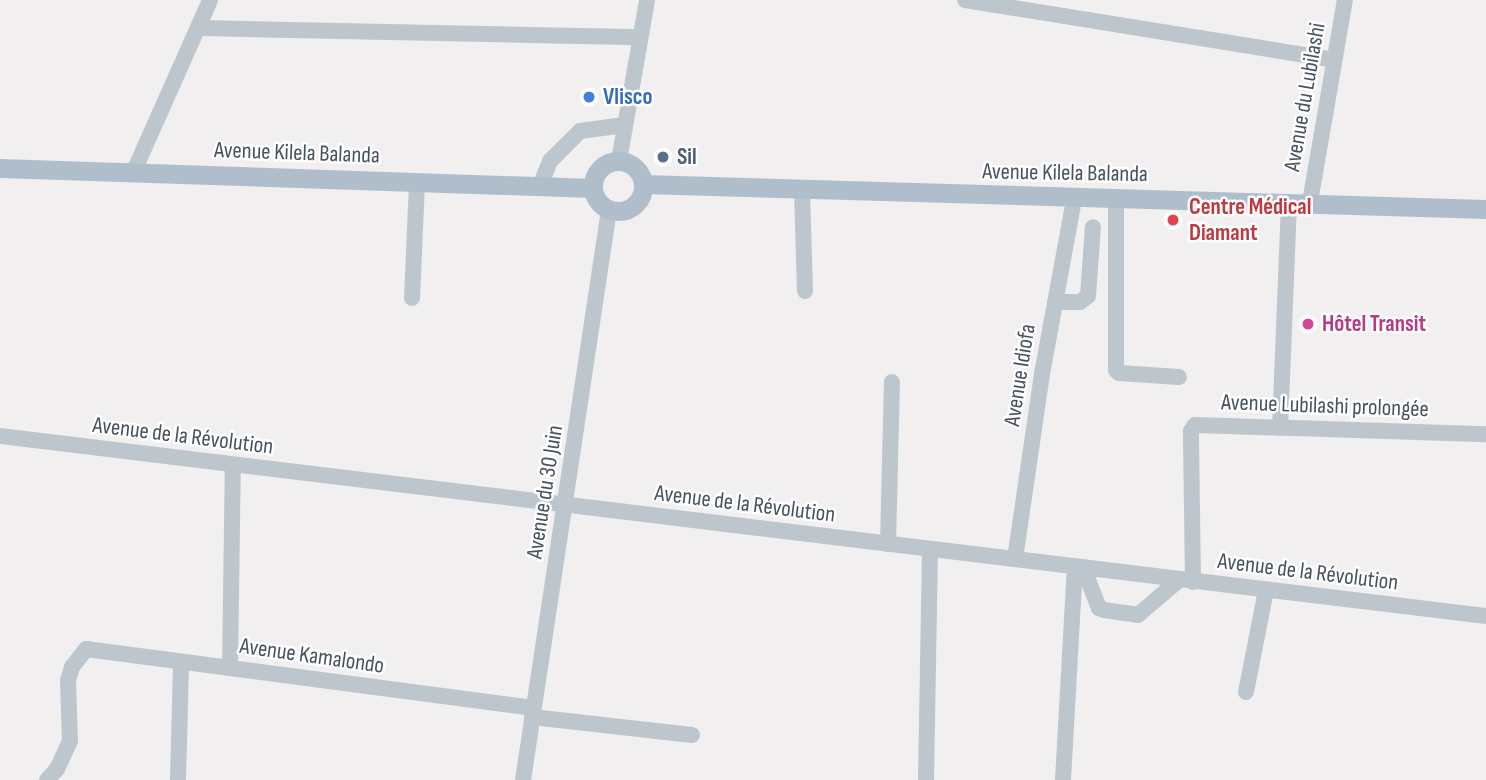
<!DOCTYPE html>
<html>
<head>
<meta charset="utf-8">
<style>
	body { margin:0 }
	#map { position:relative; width:1486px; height:780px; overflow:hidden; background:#f1efef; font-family:"Sofia Sans Condensed",sans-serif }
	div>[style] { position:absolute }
	.minor>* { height:16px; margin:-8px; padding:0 8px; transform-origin:8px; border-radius:8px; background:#bec6cd }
	.major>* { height:19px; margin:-9.5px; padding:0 9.5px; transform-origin:9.5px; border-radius:9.5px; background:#b0becc }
	.major>.ring { margin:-9.5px; padding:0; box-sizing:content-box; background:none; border:19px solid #b0becc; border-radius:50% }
	.dots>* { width:19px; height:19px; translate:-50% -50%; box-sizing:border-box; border:4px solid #fff; border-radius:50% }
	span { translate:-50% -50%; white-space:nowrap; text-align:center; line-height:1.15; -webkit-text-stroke:5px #fff; paint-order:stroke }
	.shop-label { font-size:23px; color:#366cbe; font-weight:700 }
	.left { translate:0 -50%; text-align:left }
	.street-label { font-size:23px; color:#48525c }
	.service-label { font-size:23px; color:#4e5e75; font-weight:700 }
	.health-label { font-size:23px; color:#be3a42; font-weight:700 }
	.hotel-label { font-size:23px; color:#b23c85; font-weight:700 }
</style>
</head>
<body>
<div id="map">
	<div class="minor">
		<i style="left:965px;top:0;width:374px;rotate:9.2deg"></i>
		<i style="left:199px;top:28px;width:441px;rotate:1.2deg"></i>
		<i style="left:619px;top:161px;width:163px;rotate:-80.1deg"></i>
		<i style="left:134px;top:171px;width:187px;rotate:-66deg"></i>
		<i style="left:540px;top:186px;width:27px;rotate:-68deg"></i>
		<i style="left:550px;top:161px;width:42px;rotate:-45deg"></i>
		<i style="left:580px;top:131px;width:45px;rotate:-7.6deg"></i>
		<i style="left:802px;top:190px;width:101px;rotate:88.3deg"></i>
		<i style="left:1116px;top:199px;width:171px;rotate:90deg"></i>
		<i style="left:1116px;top:370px;width:4px;rotate:45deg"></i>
		<i style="left:1119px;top:373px;width:60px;rotate:3.8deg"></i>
		<i style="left:1310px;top:202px;width:205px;rotate:-80.2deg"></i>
		<i style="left:412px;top:298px;width:116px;rotate:-87.5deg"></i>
		<i style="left:1055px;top:302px;width:25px"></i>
		<i style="left:1080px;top:302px;width:10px;rotate:-37deg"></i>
		<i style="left:1088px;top:296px;width:69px;rotate:-85.9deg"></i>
		<i style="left:1280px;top:428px;width:226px;rotate:-87.7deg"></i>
		<i style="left:0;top:436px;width:1497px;rotate:6.91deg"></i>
		<i style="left:888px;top:544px;width:162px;rotate:-88.6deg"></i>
		<i style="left:1015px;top:559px;width:187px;rotate:-81.7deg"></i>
		<i style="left:1042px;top:374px;width:178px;rotate:-79.6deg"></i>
		<i style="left:1083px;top:567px;width:44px;rotate:68.7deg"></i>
		<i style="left:1099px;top:608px;width:5px;rotate:22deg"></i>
		<i style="left:1104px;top:610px;width:34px;rotate:8deg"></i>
		<i style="left:1138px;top:615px;width:54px;rotate:-40.5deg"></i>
		<i style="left:1193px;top:582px;width:151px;rotate:-90.8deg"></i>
		<i style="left:1191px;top:431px;width:7px;rotate:-56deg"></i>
		<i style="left:1195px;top:425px;width:291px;rotate:1.8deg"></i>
		<i style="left:230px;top:668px;width:203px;rotate:-89.2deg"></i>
		<i style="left:1246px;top:692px;width:104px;rotate:-78.9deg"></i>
		<i style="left:532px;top:717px;width:161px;rotate:6.4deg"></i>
		<i style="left:926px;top:779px;width:230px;rotate:-89deg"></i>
		<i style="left:47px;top:780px;width:15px;rotate:-48deg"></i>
		<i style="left:57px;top:769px;width:31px;rotate:-65deg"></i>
		<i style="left:70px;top:741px;width:61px;rotate:-91.9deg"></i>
		<i style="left:68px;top:680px;width:14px;rotate:-73deg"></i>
		<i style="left:72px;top:667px;width:23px;rotate:-52deg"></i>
		<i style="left:86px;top:649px;width:451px;rotate:7.5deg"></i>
		<i style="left:178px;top:780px;width:118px;rotate:-88.5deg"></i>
		<i style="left:523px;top:780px;width:576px;rotate:-81.42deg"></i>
		<i style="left:1063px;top:780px;width:214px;rotate:-86.8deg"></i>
	</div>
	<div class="major">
		<i class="ring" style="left:593px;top:161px;width:31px;height:31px"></i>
		<i style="left:0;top:168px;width:592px;rotate:1.93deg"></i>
		<i style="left:643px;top:184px;width:843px;rotate:1.7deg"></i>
	</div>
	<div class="dots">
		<i style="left:589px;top:97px;background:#3f7fe0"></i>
		<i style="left:663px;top:157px;background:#5c6f8a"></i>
		<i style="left:1173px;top:220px;background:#e0444e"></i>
		<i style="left:1308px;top:324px;background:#d1479c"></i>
	</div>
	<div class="shop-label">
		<span class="left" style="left:603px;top:97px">Vlisco</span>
	</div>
	<div class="street-label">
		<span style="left:1305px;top:97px;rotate:-80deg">Avenue du Lubilashi</span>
		<span style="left:297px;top:153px;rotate:2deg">Avenue Kilela Balanda</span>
		<span style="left:1065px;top:173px;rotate:1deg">Avenue Kilela Balanda</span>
		<span style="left:1020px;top:375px;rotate:-81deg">Avenue Idiofa</span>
		<span style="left:1325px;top:406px;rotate:2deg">Avenue Lubilashi prolongée</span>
		<span style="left:183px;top:436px;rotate:7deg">Avenue de la Révolution</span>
		<span style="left:545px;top:492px;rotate:-81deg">Avenue du 30 Juin</span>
		<span style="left:745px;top:504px;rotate:7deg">Avenue de la Révolution</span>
		<span style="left:1308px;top:572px;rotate:7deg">Avenue de la Révolution</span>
		<span style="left:312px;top:656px;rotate:8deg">Avenue Kamalondo</span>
	</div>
	<div class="service-label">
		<span class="left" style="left:677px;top:157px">Sil</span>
	</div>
	<div class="health-label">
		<span class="left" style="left:1189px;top:220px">Centre Médical<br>Diamant</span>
	</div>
	<div class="hotel-label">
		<span class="left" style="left:1322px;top:324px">Hôtel Transit</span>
	</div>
</div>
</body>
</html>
